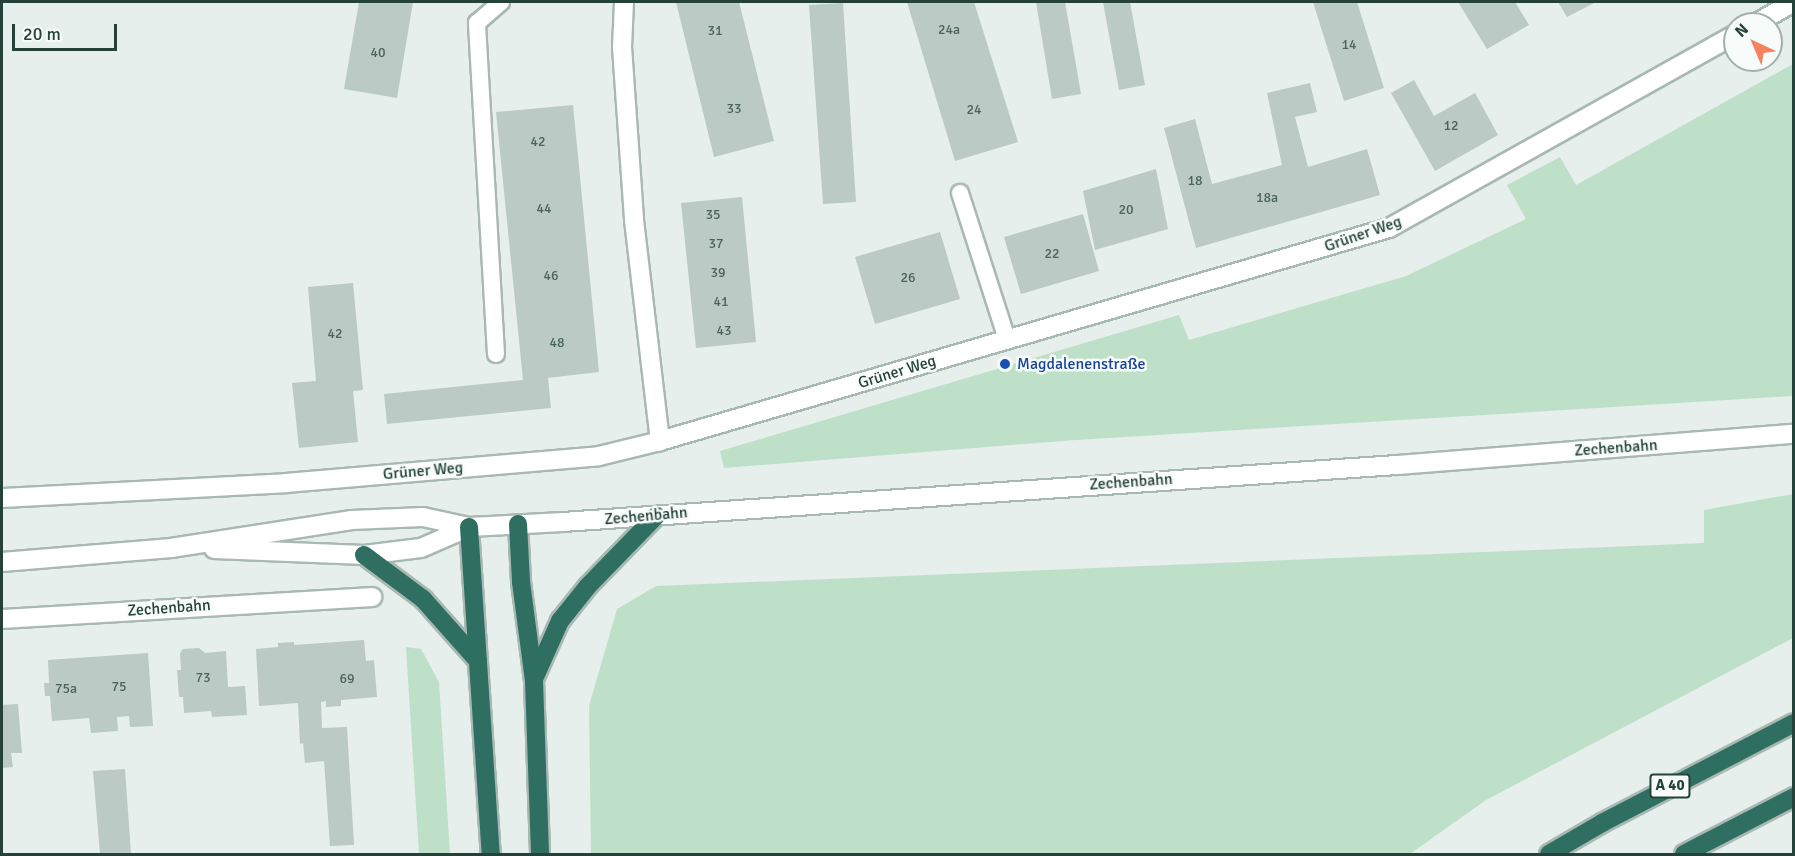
<!DOCTYPE html>
<html>
<head>
<meta charset="utf-8">
<style>
	body { margin:0 }
	#map { position:relative; width:1795px; height:856px; overflow:hidden; background:#e6efeb; font-family:Signika,sans-serif }
	div>[style] { position:absolute }
	.green>* { inset:0; background:#bfe0c8 }
	.building>* { inset:0; background:#bbcac4 }
	.roads { filter:drop-shadow(2px 0 #a8b8b2) drop-shadow(-2px 0 #a8b8b2) drop-shadow(0 2px #a8b8b2) drop-shadow(0 -2px #a8b8b2) }
	.lane>* { height:16px; margin:-8px; padding:0 8px; transform-origin:8px; border-radius:8px; background:#fff }
	.street>* { height:18px; margin:-9px; padding:0 9px; transform-origin:9px; border-radius:9px; background:#fff }
	.secondary>* { height:18px; margin:-9px; padding:0 9px; transform-origin:9px; border-radius:9px; background:#fff }
	.highway>* { height:18px; margin:-9px; padding:0 9px; transform-origin:9px; border-radius:9px; background:#2f6f62 }
	.dots>* { width:16px; height:16px; translate:-50% -50%; box-sizing:border-box; border:3px solid #f7fbf9; border-radius:50% }
	span { translate:-50% -50%; white-space:nowrap; text-align:center; line-height:1.15; -webkit-text-stroke:5px #f7fbf9; paint-order:stroke }
	.number-label { font-size:14px; color:#4a645c }
	.number-label span { -webkit-text-stroke-width:0 }
	.shield-label span { padding:2px 4px; background:#f7fbf9; border:2px solid; border-radius:4px; -webkit-text-stroke-width:0 }
	.shield-label { font-size:15px; color:#24423a; font-weight:700 }
	.street-label { font-size:16px; color:#24423a }
	.transit-label { font-size:16px; color:#164399 }
	.left { translate:0 -50%; text-align:left }
	.frame { position:absolute; inset:0; border:3px solid #24423a; pointer-events:none }
	.north { position:absolute; left:1723px; top:12px; width:60px; height:60px; box-sizing:border-box; background:#f7fbf9; border:2px solid #a3b1ad; border-radius:50%; rotate:316deg; font-size:16px; font-weight:700; line-height:24px; text-align:center; color:#24423a }
	.north::after { content:''; display:block; margin:auto; width:21px; height:27px; background:#f4845f; clip-path:polygon(50% 0,100% 100%,50% 72%,0 100%) }
	.scale { position:absolute; left:12px; top:24px; width:105px; height:27px; box-sizing:border-box; border:3px solid #24423a; border-top:0; padding-left:8px; font-size:18px; line-height:21px; white-space:nowrap; color:#24423a; -webkit-text-stroke:4px #f7fbf9; paint-order:stroke }
</style>
</head>
<body>
<div id="map">
	<div class="green">
		<i style="clip-path:polygon(1793px 64px,1793px 396px,1076px 440px,724px 468px,720px 451px,1179px 315px,1189px 340px,1406px 276px,1526px 219px,1507px 185px,1560px 157px,1576px 185px)"></i>
		<i style="clip-path:polygon(1793px 494px,1793px 638px,1486px 800px,1410px 854px,591px 854px,589px 706px,617px 609px,656px 586px,1704px 543px,1704px 510px)"></i>
		<i style="clip-path:polygon(406px 647px,421px 649px,439px 682px,450px 854px,419px 854px)"></i>
	</div>
	<div class="building">
		<i style="clip-path:polygon(359px 2px,413px 2px,397px 98px,344px 89px)"></i>
		<i style="clip-path:polygon(676px 2px,739px 2px,774px 141px,714px 157px)"></i>
		<i style="clip-path:polygon(907px 2px,974px 2px,1018px 142px,955px 161px)"></i>
		<i style="clip-path:polygon(1036px 2px,1065px 2px,1081px 94px,1052px 99px)"></i>
		<i style="clip-path:polygon(1103px 2px,1130px 2px,1145px 85px,1119px 90px)"></i>
		<i style="clip-path:polygon(1313px 2px,1357px 2px,1384px 88px,1344px 101px)"></i>
		<i style="clip-path:polygon(1458px 2px,1515px 2px,1529px 25px,1487px 49px)"></i>
		<i style="clip-path:polygon(1558px 2px,1596px 2px,1567px 17px)"></i>
		<i style="clip-path:polygon(843px 3px,856px 202px,823px 204px,809px 5px)"></i>
		<i style="clip-path:polygon(1414px 80px,1434px 116px,1475px 93px,1498px 135px,1435px 171px,1391px 93px)"></i>
		<i style="clip-path:polygon(1310px 83px,1317px 112px,1295px 117px,1308px 167px,1367px 149px,1380px 195px,1196px 248px,1164px 128px,1195px 119px,1212px 184px,1282px 165px,1267px 93px)"></i>
		<i style="clip-path:polygon(573px 105px,599px 372px,548px 378px,551px 408px,387px 424px,384px 394px,523px 380px,496px 112px)"></i>
		<i style="clip-path:polygon(1156px 169px,1168px 229px,1095px 250px,1083px 191px)"></i>
		<i style="clip-path:polygon(742px 197px,756px 342px,696px 348px,681px 203px)"></i>
		<i style="clip-path:polygon(1083px 214px,1099px 271px,1021px 294px,1004px 237px)"></i>
		<i style="clip-path:polygon(940px 232px,960px 299px,875px 324px,855px 257px)"></i>
		<i style="clip-path:polygon(353px 283px,363px 390px,353px 391px,358px 442px,299px 448px,292px 383px,316px 381px,308px 287px)"></i>
		<i style="clip-path:polygon(364px 640px,366px 661px,374px 660px,377px 697px,341px 700px,341px 706px,326px 707px,326px 701px,321px 702px,322px 728px,347px 727px,354px 845px,330px 846px,324px 761px,305px 763px,303px 743px,300px 744px,298px 703px,259px 706px,256px 649px,278px 647px,278px 643px,294px 642px,294px 645px)"></i>
		<i style="clip-path:polygon(199px 648px,205px 653px,226px 651px,228px 687px,245px 686px,247px 715px,212px 717px,211px 711px,184px 713px,183px 697px,179px 697px,177px 670px,181px 670px,180px 653px,183px 649px)"></i>
		<i style="clip-path:polygon(148px 653px,153px 726px,130px 727px,129px 716px,117px 717px,118px 731px,91px 733px,89px 718px,52px 721px,50px 696px,45px 696px,44px 683px,49px 683px,48px 660px)"></i>
		<i style="clip-path:polygon(18px 704px,22px 753px,11px 753px,13px 767px,2px 768px,2px 705px)"></i>
		<i style="clip-path:polygon(125px 769px,131px 854px,100px 854px,93px 771px)"></i>
	</div>
	<div class="roads">
		<div class="lane">
			<i style="left:960px;top:193px;width:153px;rotate:72.2deg"></i>
			<i style="left:496px;top:354px;width:332px;rotate:-93.3deg"></i>
			<i style="left:477px;top:23px;width:32px;rotate:-41deg"></i>
		</div>
		<div class="street">
			<i style="left:624px;top:2px;width:45px;rotate:92.5deg"></i>
			<i style="left:622px;top:47px;width:173px;rotate:86deg"></i>
			<i style="left:634px;top:220px;width:223px;rotate:83.3deg"></i>
			<i style="left:1755px;top:24px;width:45px;rotate:-29.4deg"></i>
			<i style="left:2px;top:498px;width:284px;rotate:-3deg"></i>
			<i style="left:286px;top:483px;width:314px;rotate:-4.9deg"></i>
			<i style="left:599px;top:456px;width:63px;rotate:-13.8deg"></i>
			<i style="left:660px;top:441px;width:759px;rotate:-16.29deg"></i>
			<i style="left:1389px;top:228px;width:396px;rotate:-29.2deg"></i>
			<i style="left:2px;top:619px;width:371px;rotate:-3.4deg"></i>
		</div>
		<div class="secondary">
			<i style="left:214px;top:549px;width:150px;rotate:2.3deg"></i>
			<i style="left:364px;top:555px;width:57px;rotate:-7deg"></i>
			<i style="left:421px;top:548px;width:52px;rotate:-23.6deg"></i>
			<i style="left:2px;top:562px;width:170px;rotate:-4.7deg"></i>
			<i style="left:171px;top:548px;width:183px;rotate:-8.8deg"></i>
			<i style="left:352px;top:520px;width:71px;rotate:-2.4deg"></i>
			<i style="left:423px;top:517px;width:47px;rotate:12.3deg"></i>
			<i style="left:469px;top:527px;width:94px;rotate:-3deg"></i>
			<i style="left:563px;top:522px;width:836px;rotate:-3.91deg"></i>
			<i style="left:1397px;top:465px;width:398px;rotate:-4.5deg"></i>
		</div>
		<div class="highway">
			<i style="left:518px;top:524px;width:58px;rotate:87deg"></i>
			<i style="left:521px;top:582px;width:100px;rotate:82.5deg"></i>
			<i style="left:534px;top:681px;width:173px;rotate:88deg"></i>
			<i style="left:469px;top:527px;width:328px;rotate:86.2deg"></i>
			<i style="left:364px;top:555px;width:74px;rotate:36.7deg"></i>
			<i style="left:423px;top:599px;width:83px;rotate:48.4deg"></i>
			<i style="left:534px;top:679px;width:64px;rotate:-65.9deg"></i>
			<i style="left:560px;top:621px;width:45px;rotate:-51.3deg"></i>
			<i style="left:588px;top:586px;width:98px;rotate:-45.8deg"></i>
			<i style="left:1549px;top:854px;width:61px;rotate:-30.3deg"></i>
			<i style="left:1602px;top:823px;width:216px;rotate:-27.5deg"></i>
			<i style="left:1684px;top:854px;width:124px;rotate:-27.4deg"></i>
		</div>
	</div>
	<div class="dots">
		<i style="left:1005px;top:364px;background:#1a4fb4"></i>
	</div>
	<div class="number-label">
		<span style="left:949px;top:30px">24a</span>
		<span style="left:715px;top:31px">31</span>
		<span style="left:1349px;top:45px">14</span>
		<span style="left:378px;top:53px">40</span>
		<span style="left:734px;top:109px">33</span>
		<span style="left:974px;top:110px">24</span>
		<span style="left:1451px;top:126px">12</span>
		<span style="left:538px;top:142px">42</span>
		<span style="left:1195px;top:181px">18</span>
		<span style="left:1267px;top:198px">18a</span>
		<span style="left:544px;top:209px">44</span>
		<span style="left:1126px;top:210px">20</span>
		<span style="left:713px;top:215px">35</span>
		<span style="left:716px;top:244px">37</span>
		<span style="left:1052px;top:254px">22</span>
		<span style="left:718px;top:273px">39</span>
		<span style="left:551px;top:276px">46</span>
		<span style="left:908px;top:278px">26</span>
		<span style="left:721px;top:302px">41</span>
		<span style="left:724px;top:331px">43</span>
		<span style="left:335px;top:334px">42</span>
		<span style="left:557px;top:343px">48</span>
		<span style="left:203px;top:678px">73</span>
		<span style="left:347px;top:679px">69</span>
		<span style="left:119px;top:687px">75</span>
		<span style="left:66px;top:689px">75a</span>
	</div>
	<div class="shield-label">
		<span style="left:1670px;top:786px">A 40</span>
	</div>
	<div class="street-label">
		<span style="left:1363px;top:234px;rotate:-19deg">Grüner Weg</span>
		<span style="left:897px;top:372px;rotate:-17deg">Grüner Weg</span>
		<span style="left:1616px;top:448px;rotate:-4deg">Zechenbahn</span>
		<span style="left:423px;top:471px;rotate:-5deg">Grüner Weg</span>
		<span style="left:1131px;top:482px;rotate:-4deg">Zechenbahn</span>
		<span style="left:646px;top:516px;rotate:-5deg">Zechenbahn</span>
		<span style="left:169px;top:608px;rotate:-4deg">Zechenbahn</span>
	</div>
	<div class="transit-label">
		<span class="left" style="left:1017px;top:364px">Magdalenenstraße</span>
	</div>
	<div class="frame"></div>
	<div class="north">N</div>
	<div class="scale">20 m</div>
</div>
</body>
</html>
